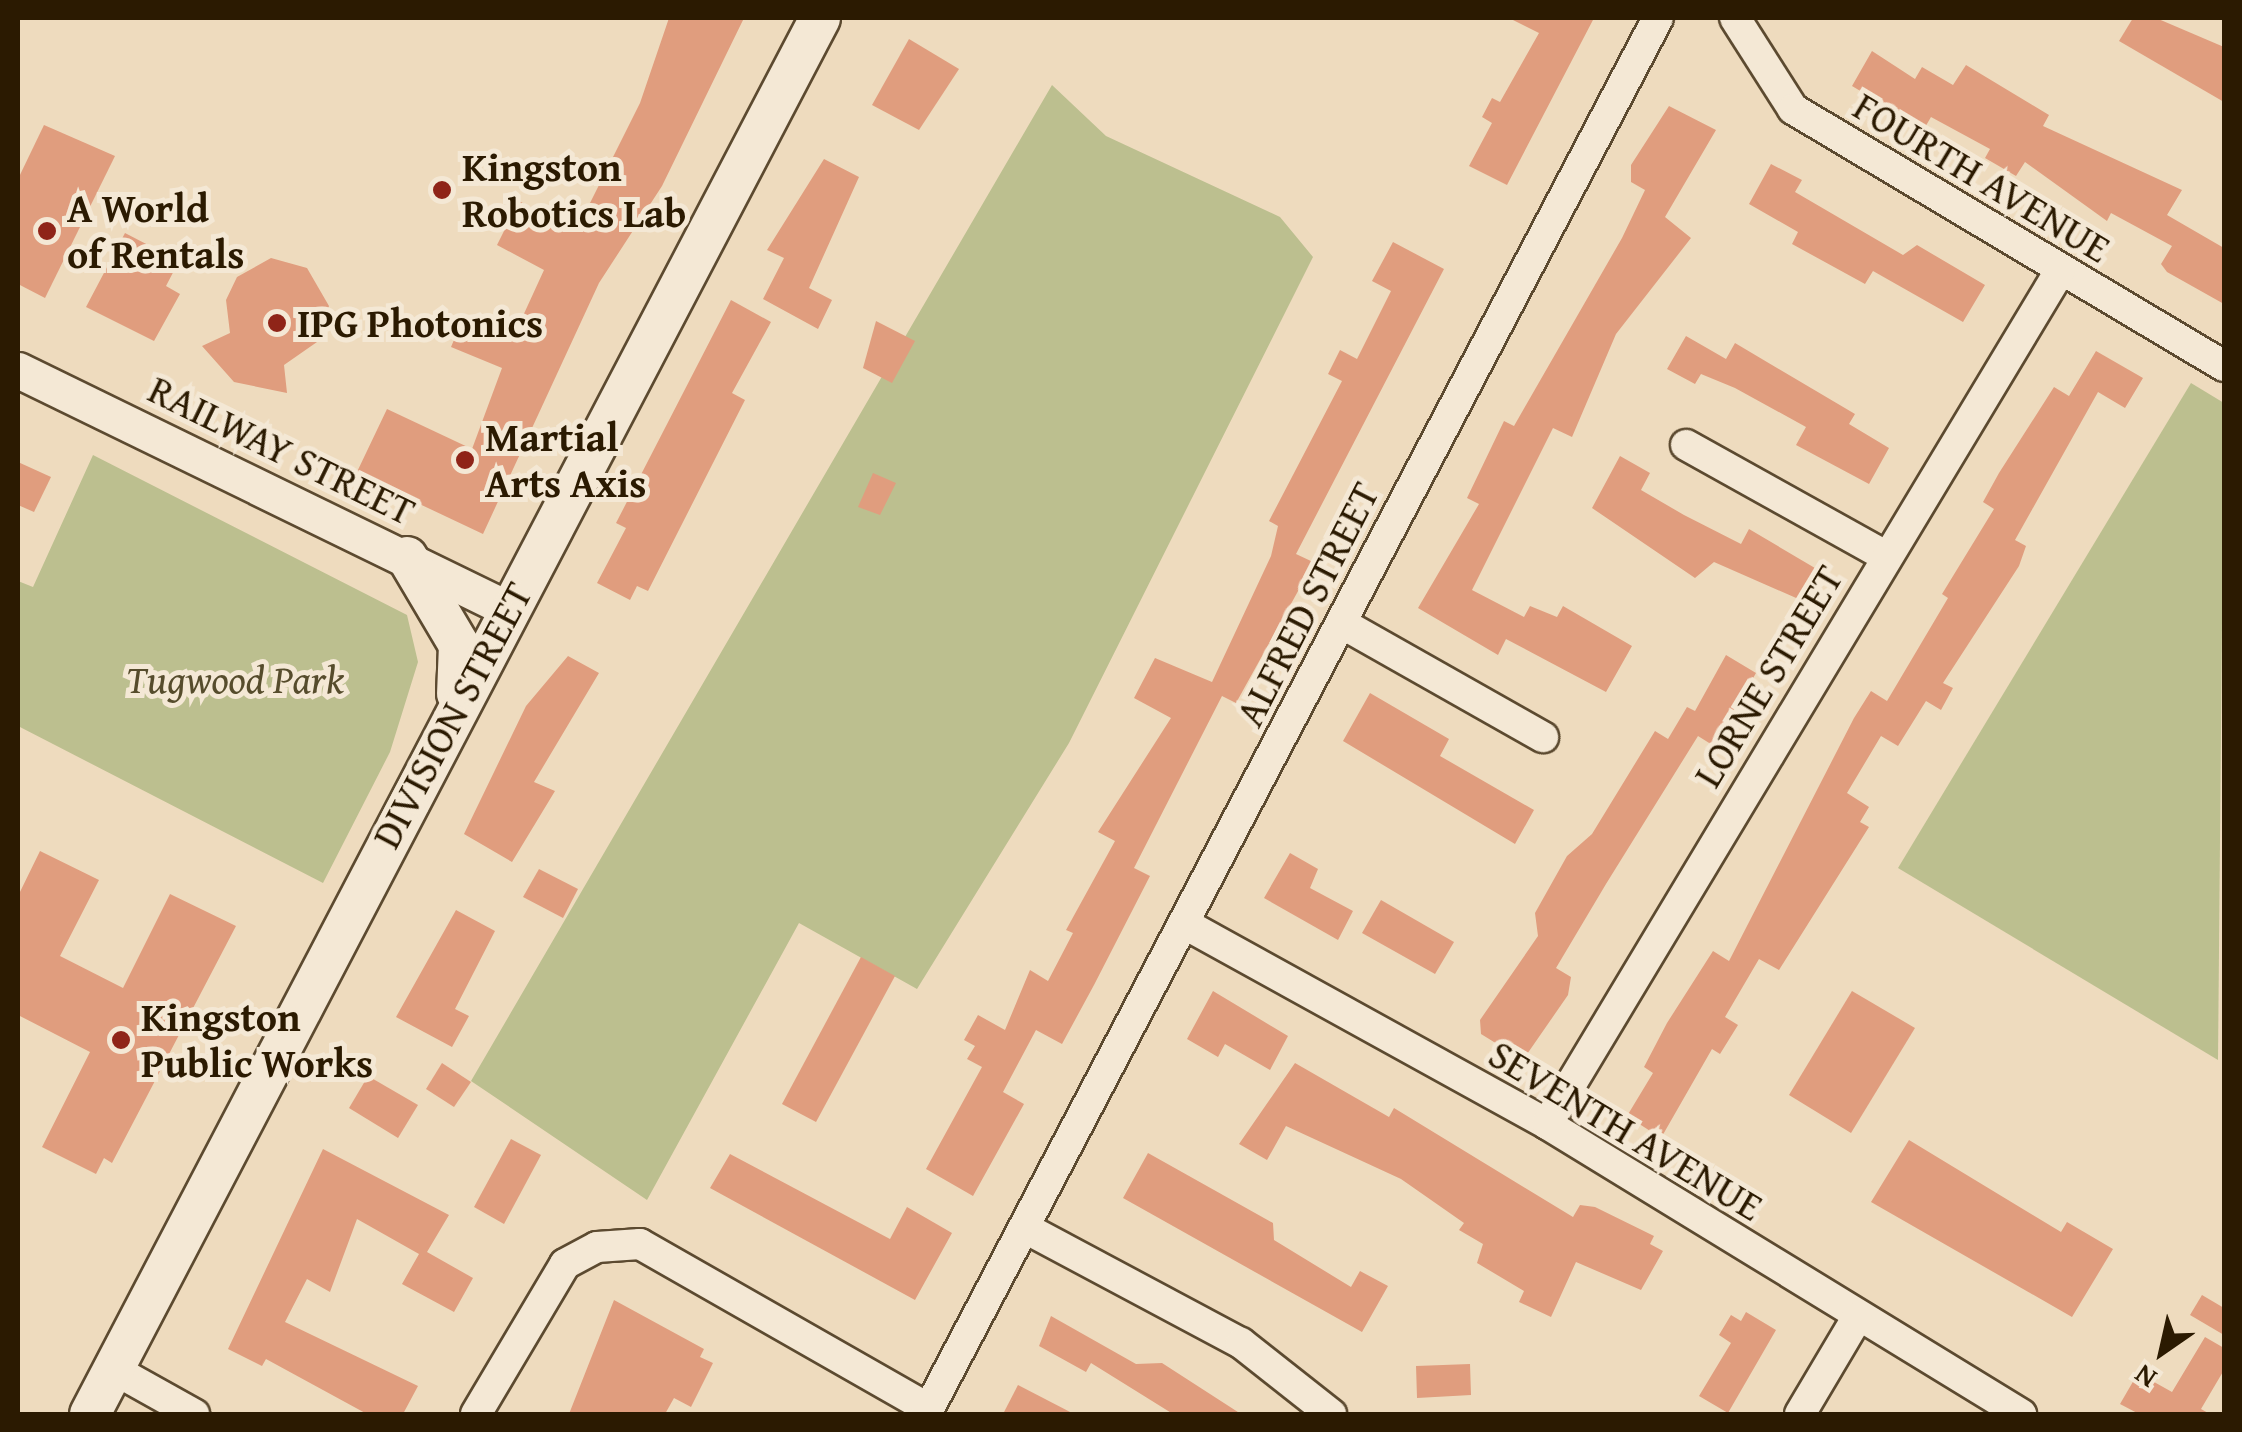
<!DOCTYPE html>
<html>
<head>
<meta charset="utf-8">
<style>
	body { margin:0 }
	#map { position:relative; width:2242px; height:1432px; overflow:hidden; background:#eedbbe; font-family:"Gentium Book Plus",serif }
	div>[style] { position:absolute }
	.green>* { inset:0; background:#bcbf8f }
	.building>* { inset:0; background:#e09d7e }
	.roads { filter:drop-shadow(2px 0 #5c4a30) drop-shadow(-2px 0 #5c4a30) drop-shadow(0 2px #5c4a30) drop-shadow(0 -2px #5c4a30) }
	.minor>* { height:30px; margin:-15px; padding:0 15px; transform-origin:15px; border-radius:15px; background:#f4e8d5 }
	.tertiary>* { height:35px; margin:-17.5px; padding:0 17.5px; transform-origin:17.5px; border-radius:17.5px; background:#f4e8d5 }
	.secondary>* { height:40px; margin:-20px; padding:0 20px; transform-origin:20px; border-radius:20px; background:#f4e8d5 }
	.dots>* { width:28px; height:28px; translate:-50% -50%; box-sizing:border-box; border:5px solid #f4e8d5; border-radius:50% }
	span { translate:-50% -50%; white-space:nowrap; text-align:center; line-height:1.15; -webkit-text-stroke:10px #f4e8d5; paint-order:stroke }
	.poi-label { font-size:40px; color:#2b1a01; font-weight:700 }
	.left { translate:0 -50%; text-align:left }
	.street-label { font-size:40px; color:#2b1a01 }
	.park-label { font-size:40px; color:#564c2c; font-style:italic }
	.frame { position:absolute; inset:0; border:20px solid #2b1a01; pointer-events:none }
	.north { position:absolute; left:2112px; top:1302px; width:100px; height:100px; -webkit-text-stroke:8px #f4e8d5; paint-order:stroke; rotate:214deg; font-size:28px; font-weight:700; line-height:40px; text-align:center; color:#2b1a01 }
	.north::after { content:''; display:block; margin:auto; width:35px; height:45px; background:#2b1a01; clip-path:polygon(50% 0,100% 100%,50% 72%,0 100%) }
</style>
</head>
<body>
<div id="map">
	<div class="green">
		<i style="clip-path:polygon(1052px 85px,1106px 136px,1280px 217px,1313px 257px,1069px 743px,917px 989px,799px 923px,647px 1200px,471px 1081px)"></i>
		<i style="clip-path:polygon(2191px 383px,2224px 403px,2218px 1060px,1898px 868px)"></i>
		<i style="clip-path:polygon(93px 455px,407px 615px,418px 662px,390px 752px,323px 883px,18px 726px,18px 581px,33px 587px)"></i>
	</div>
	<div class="building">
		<i style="clip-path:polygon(669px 18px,744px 18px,662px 186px,599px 283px,483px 534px,356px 474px,387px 409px,472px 449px,502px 368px,451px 347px,462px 321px,511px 342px,544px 270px,497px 245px,519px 201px,576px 231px,640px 103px)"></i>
		<i style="clip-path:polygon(1509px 18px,1594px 18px,1507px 185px,1469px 166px,1492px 123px,1482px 117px,1492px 98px,1500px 102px,1539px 33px)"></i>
		<i style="clip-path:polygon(2133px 18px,2156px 18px,2224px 47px,2224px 102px,2119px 41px)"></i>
		<i style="clip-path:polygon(909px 39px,959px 69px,919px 130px,872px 105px)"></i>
		<i style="clip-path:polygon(1872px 51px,1915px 79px,1922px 67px,1953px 85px,1966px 65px,2049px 115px,2043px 126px,2182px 190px,2167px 215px,2224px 248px,2224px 304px,2167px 272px,2161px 264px,2172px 246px,2111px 213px,2107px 221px,2025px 162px,2016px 176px,1985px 158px,1990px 149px,1931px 117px,1924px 129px,1852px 86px)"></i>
		<i style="clip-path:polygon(1669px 106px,1716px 130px,1665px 217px,1691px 238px,1616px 334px,1572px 437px,1553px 428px,1472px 590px,1524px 617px,1530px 606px,1557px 617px,1563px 606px,1632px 646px,1606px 692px,1506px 639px,1498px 655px,1418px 608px,1479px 504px,1467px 498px,1504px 421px,1514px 426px,1622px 238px,1645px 190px,1631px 182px,1631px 165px)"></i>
		<i style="clip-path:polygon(44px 125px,115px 156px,45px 298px,18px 284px,18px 179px)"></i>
		<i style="clip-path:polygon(824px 159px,859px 177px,809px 288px,832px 300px,818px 329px,763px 299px,784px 258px,767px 250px)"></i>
		<i style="clip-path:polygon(1771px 164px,1802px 180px,1795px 192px,1903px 255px,1917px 245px,1985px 285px,1963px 322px,1873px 271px,1865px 284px,1792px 244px,1798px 232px,1749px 204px)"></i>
		<i style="clip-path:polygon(125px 233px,179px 261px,166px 286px,180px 294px,154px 341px,86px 307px)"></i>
		<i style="clip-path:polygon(1393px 242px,1444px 269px,1296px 554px,1313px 562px,1297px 593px,1236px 703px,1222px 696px,1134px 868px,1150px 876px,1094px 985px,1062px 1044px,1036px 1030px,1003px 1092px,1024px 1104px,973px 1196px,926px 1169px,982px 1067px,967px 1059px,975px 1046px,964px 1040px,978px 1015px,1005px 1030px,1030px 970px,1048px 981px,1073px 933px,1066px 930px,1115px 841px,1098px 832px,1171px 718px,1134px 698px,1155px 658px,1212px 682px,1271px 556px,1278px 526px,1269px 521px,1342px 381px,1328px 374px,1340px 350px,1357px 359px,1391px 291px,1372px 281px)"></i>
		<i style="clip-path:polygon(271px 258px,307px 268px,329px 306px,317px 342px,284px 365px,287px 393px,234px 382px,202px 346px,230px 333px,226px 300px,237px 277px)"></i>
		<i style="clip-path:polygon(731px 300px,771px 322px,732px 393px,745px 400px,648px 591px,637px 586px,630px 600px,597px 583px,626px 528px,616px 523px)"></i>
		<i style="clip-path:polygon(876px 321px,915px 341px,892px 383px,863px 368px)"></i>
		<i style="clip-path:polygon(1686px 336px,1726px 359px,1735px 343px,1855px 414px,1849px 424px,1889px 448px,1869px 484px,1796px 445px,1806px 427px,1735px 388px,1701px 374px,1695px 384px,1667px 369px)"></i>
		<i style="clip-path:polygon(2096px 351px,2143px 378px,2125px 408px,2098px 392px,2015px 540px,2026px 546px,2019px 566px,1943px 683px,1953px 688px,1941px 710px,1926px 701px,1898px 746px,1881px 736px,1847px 793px,1869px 807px,1860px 822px,1869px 827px,1779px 970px,1759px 959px,1725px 1017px,1738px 1025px,1720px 1054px,1712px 1049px,1661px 1138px,1627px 1116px,1653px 1073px,1644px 1067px,1667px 1023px,1713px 951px,1729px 961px,1854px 718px,1871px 691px,1887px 701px,1948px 598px,1942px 594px,1994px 509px,1983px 502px,1999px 473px,2054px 387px,2069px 396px)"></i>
		<i style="clip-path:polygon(1620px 456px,1650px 473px,1641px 490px,1684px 515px,1741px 544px,1749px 529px,1820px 571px,1803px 601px,1714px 562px,1695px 578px,1592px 508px)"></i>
		<i style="clip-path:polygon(18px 462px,51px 477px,34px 512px,18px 505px)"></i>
		<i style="clip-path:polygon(873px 473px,896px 483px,880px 515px,858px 507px)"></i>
		<i style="clip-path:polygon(1726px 655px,1756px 673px,1714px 746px,1698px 736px,1606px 884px,1556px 968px,1571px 977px,1568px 995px,1523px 1060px,1481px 1034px,1480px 1020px,1538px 936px,1535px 913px,1567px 856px,1592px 834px,1655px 731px,1668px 739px,1687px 707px,1695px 711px)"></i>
		<i style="clip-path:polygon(568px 656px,599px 673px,534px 782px,555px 791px,512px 862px,464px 834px,526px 706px)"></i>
		<i style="clip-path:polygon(1370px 693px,1449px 739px,1440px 756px,1534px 810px,1515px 844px,1343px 741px)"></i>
		<i style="clip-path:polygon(40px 851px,99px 880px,60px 956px,123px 988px,170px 894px,236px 926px,112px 1163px,104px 1158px,96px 1174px,42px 1147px,90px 1052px,18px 1015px,18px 896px)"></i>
		<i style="clip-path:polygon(1290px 853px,1318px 869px,1310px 888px,1353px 911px,1338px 940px,1264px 898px)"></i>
		<i style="clip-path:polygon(539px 869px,578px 889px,563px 918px,523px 897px)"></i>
		<i style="clip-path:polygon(1381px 900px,1454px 942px,1435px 974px,1362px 933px)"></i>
		<i style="clip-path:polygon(456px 910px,495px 931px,455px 1009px,469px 1016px,452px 1047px,396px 1017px)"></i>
		<i style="clip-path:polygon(861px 957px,895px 976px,816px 1122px,782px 1104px)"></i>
		<i style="clip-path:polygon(1213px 991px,1288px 1036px,1270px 1070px,1225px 1044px,1218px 1057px,1187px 1039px)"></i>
		<i style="clip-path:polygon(1852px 991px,1915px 1028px,1851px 1133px,1789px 1095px)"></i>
		<i style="clip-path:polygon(442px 1063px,471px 1082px,454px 1107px,426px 1089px)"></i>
		<i style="clip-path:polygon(1295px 1063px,1389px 1117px,1394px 1108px,1573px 1217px,1580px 1205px,1595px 1207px,1654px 1236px,1650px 1244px,1663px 1251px,1641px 1290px,1576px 1262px,1551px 1317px,1519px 1302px,1524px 1291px,1477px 1263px,1483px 1244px,1459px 1230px,1464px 1223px,1401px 1179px,1286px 1126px,1267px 1160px,1239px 1144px)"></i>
		<i style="clip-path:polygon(368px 1076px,418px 1105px,398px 1138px,349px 1108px)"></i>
		<i style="clip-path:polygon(511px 1139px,541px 1155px,504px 1224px,474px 1207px)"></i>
		<i style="clip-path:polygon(1909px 1140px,2061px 1232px,2067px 1222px,2113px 1249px,2072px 1317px,1871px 1202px)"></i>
		<i style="clip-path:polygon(323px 1149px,449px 1215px,427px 1252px,473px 1278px,454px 1312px,402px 1284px,419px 1254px,357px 1219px,330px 1292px,307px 1279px,285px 1322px,418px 1386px,403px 1414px,367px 1414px,266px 1359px,262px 1366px,228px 1349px)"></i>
		<i style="clip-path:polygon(1148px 1153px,1273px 1223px,1274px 1240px,1351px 1287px,1360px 1271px,1388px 1286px,1362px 1332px,1123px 1198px)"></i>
		<i style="clip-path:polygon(730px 1154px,890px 1239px,907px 1207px,952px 1233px,915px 1300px,710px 1188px)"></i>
		<i style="clip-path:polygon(2202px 1295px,2224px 1308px,2224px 1335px,2190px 1315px)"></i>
		<i style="clip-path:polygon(614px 1300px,704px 1349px,700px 1357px,713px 1363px,691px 1407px,674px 1398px,665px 1414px,569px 1414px)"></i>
		<i style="clip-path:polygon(1746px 1312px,1776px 1330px,1728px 1413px,1699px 1396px,1731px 1343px,1719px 1335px,1731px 1315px,1741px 1321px)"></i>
		<i style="clip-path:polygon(1051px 1316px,1136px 1364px,1162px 1363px,1241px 1414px,1173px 1414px,1091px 1363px,1086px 1372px,1039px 1346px)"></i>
		<i style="clip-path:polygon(2205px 1337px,2224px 1348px,2224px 1370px,2201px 1409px,2210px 1414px,2139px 1414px,2120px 1404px,2138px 1373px,2172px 1392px)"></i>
		<i style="clip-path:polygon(1470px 1364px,1471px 1395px,1417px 1398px,1416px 1366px)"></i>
		<i style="clip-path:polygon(1018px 1385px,1074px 1414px,1003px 1414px)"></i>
	</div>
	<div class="roads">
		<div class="minor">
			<i style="left:1735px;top:18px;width:108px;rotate:57.5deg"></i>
			<i style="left:1793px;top:109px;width:502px;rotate:30.81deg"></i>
			<i style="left:1686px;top:445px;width:230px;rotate:29.1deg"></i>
			<i style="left:1343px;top:624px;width:230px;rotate:29.5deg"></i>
			<i style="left:1185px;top:924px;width:414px;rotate:28.9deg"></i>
			<i style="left:1547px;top:1124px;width:556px;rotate:31.46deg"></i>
			<i style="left:1547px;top:1124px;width:995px;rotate:-58.98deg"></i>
			<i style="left:1029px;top:1230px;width:240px;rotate:28.1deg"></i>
			<i style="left:1241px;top:1343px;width:115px;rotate:38.3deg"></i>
			<i style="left:113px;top:1369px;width:93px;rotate:29.1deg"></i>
			<i style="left:476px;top:1414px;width:174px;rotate:-59.3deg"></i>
			<i style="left:565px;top:1264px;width:36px;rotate:-28deg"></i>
			<i style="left:597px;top:1247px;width:43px;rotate:-4deg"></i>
			<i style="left:640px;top:1244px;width:333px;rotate:29.7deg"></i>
			<i style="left:926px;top:1414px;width:1576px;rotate:-62.33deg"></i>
			<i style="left:1800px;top:1414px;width:112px;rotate:-59.3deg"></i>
		</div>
		<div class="tertiary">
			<i style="left:18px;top:370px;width:545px;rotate:26deg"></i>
		</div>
		<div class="secondary">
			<i style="left:407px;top:557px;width:102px;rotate:59.4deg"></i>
			<i style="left:459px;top:645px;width:49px;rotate:92.3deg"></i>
			<i style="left:90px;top:1414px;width:1575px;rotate:-62.39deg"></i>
		</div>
	</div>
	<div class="dots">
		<i style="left:442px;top:190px;background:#8f2418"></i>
		<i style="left:47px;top:231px;background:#8f2418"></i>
		<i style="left:277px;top:323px;background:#8f2418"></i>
		<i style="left:465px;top:460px;background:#8f2418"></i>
		<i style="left:121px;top:1040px;background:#8f2418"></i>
	</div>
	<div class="poi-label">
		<span class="left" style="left:462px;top:190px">Kingston<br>Robotics Lab</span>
		<span class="left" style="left:67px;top:231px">A World<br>of Rentals</span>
		<span class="left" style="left:297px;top:323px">IPG Photonics</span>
		<span class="left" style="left:485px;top:460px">Martial<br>Arts Axis</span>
		<span class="left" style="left:141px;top:1040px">Kingston<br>Public Works</span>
	</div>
	<div class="street-label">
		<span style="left:1982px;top:177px;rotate:31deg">FOURTH AVENUE</span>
		<span style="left:282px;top:450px;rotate:26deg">RAILWAY STREET</span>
		<span style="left:1307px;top:604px;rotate:-63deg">ALFRED STREET</span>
		<span style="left:1768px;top:676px;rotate:-59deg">LORNE STREET</span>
		<span style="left:452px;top:715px;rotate:-62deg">DIVISION STREET</span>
		<span style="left:1626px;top:1130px;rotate:31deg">SEVENTH AVENUE</span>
	</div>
	<div class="park-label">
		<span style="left:235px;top:679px">Tugwood Park</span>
	</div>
	<div class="frame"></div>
	<div class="north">N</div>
</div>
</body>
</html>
